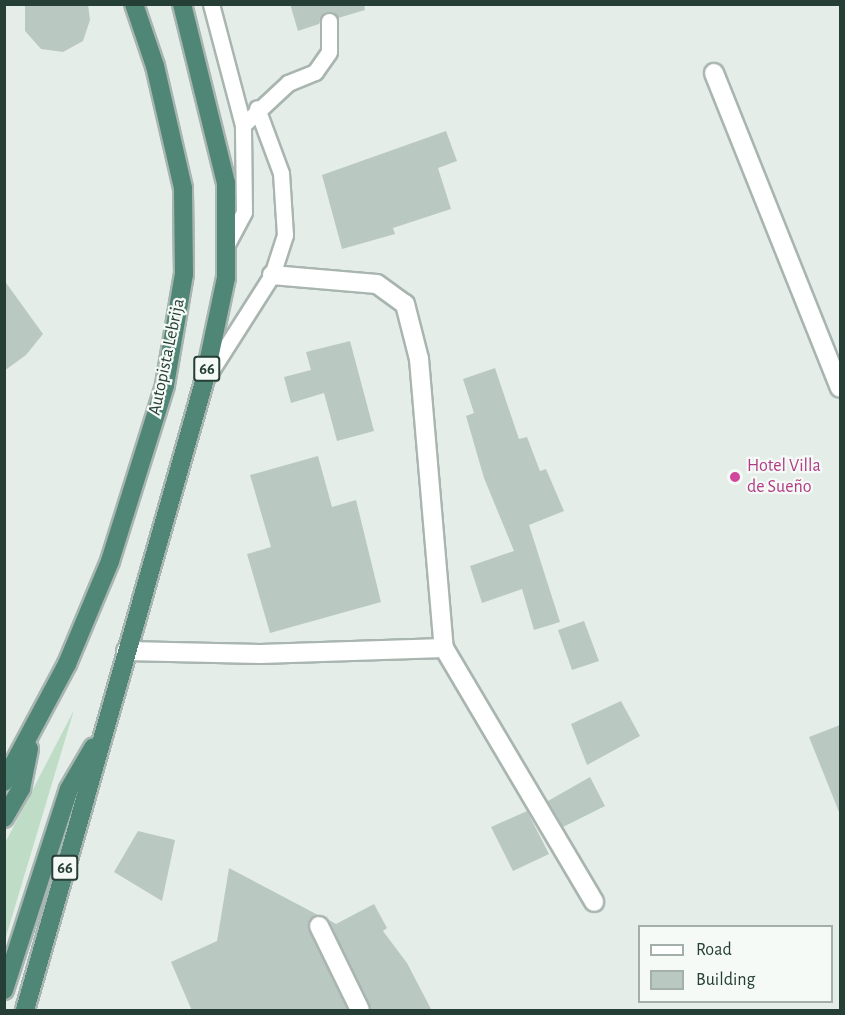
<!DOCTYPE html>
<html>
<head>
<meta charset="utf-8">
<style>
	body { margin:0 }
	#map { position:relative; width:845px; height:1015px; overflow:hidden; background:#e5ede9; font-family:"Alegreya Sans",sans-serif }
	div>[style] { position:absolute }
	.green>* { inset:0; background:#bfddc6 }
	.building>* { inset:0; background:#bac8c2 }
	.roads { filter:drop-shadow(2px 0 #a8b5b0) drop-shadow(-2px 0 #a8b5b0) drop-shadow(0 2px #a8b5b0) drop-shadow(0 -2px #a8b5b0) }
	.service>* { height:15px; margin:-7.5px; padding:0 7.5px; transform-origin:7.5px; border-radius:7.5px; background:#fff }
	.minor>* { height:18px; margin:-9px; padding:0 9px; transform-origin:9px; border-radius:9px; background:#fff }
	.trunk>* { height:18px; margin:-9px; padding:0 9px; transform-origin:9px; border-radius:9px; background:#4f8676 }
	.dots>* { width:16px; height:16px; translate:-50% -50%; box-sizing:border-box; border:3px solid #f5faf7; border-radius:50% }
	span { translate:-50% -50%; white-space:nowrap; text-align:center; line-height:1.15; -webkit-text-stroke:4.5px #f5faf7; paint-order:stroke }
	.shield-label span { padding:2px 4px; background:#f5faf7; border:2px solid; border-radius:4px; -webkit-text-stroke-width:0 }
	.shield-label { font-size:16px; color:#253f36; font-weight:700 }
	.street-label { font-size:18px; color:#253f36 }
	.hotel-label { font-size:18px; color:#b23c85 }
	.left { translate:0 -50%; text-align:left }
	.frame { position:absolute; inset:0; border:6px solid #253f36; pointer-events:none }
	.legend { position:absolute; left:638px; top:925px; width:195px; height:78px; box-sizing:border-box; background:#f5faf7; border:2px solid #a2afaa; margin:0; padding:8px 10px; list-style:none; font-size:18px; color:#253f36 }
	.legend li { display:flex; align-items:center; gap:12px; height:30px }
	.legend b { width:30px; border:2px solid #a2afaa }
</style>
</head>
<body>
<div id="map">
	<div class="green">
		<i style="clip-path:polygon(74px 710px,5px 940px,5px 843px)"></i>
	</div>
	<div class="building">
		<i style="clip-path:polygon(25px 4px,88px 4px,90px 20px,83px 41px,63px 52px,41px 49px,25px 31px)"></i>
		<i style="clip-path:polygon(290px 4px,364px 4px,365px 10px,338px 18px,333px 12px,325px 12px,319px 24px,298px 31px)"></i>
		<i style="clip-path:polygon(446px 131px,457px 161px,438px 168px,451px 209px,393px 228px,395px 234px,342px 249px,322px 175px)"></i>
		<i style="clip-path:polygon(4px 280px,43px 334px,26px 355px,4px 371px)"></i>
		<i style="clip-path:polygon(350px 341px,374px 431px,337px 441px,324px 393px,291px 403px,284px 377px,311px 370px,306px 352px)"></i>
		<i style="clip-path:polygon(495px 368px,519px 439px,527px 437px,540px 471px,546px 469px,564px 511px,529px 525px,560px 622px,534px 630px,522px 589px,482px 603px,470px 566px,514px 551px,484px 478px,466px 416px,474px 413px,463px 379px)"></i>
		<i style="clip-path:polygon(318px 456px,332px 507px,356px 500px,381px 602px,270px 633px,247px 554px,271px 547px,250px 475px)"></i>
		<i style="clip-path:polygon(584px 621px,599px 661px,572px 670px,558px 630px)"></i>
		<i style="clip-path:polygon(621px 701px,640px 736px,587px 765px,571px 724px)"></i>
		<i style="clip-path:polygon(840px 725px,840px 812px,839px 812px,809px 737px)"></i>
		<i style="clip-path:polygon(590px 777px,605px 806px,563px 827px,548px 801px)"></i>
		<i style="clip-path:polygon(527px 811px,549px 854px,513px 871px,491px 827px)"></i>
		<i style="clip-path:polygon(138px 831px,175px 840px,162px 901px,114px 872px)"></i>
		<i style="clip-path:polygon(229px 868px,318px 915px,309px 920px,309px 930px,348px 1011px,192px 1011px,171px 962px,217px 941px)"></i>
		<i style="clip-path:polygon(374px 904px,387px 928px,383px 931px,407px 963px,432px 1011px,371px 1011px,329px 920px,336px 924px)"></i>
	</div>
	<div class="roads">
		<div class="service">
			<i style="left:211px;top:4px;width:125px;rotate:75.2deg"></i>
			<i style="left:226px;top:246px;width:38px;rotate:-62deg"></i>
			<i style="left:244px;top:212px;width:87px;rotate:-90.7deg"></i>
			<i style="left:243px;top:125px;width:62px;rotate:-43deg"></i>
			<i style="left:288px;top:83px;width:29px;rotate:-22deg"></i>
			<i style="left:315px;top:72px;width:24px;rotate:-55deg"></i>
			<i style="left:329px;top:52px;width:31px;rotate:-90deg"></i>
			<i style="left:207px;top:377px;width:121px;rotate:-57.5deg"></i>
			<i style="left:272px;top:275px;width:42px;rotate:-72deg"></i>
			<i style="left:285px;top:235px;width:62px;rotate:-93.7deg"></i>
			<i style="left:281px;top:173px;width:69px;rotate:-110.3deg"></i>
		</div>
		<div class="minor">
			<i style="left:714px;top:73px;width:339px;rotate:68.2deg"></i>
			<i style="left:272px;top:275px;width:105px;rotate:4.9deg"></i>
			<i style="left:377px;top:284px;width:34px;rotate:36deg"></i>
			<i style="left:405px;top:304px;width:57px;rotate:75.7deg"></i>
			<i style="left:419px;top:359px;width:290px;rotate:85.1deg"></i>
			<i style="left:444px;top:648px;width:295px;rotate:59.4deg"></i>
			<i style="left:126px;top:651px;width:134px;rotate:1.3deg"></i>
			<i style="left:260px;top:654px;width:184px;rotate:-1.9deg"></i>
			<i style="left:319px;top:926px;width:93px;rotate:64deg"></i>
		</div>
		<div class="trunk">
			<i style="left:4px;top:782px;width:134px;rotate:-61.9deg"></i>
			<i style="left:67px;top:664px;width:112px;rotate:-67.3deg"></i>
			<i style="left:110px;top:561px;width:184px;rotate:-72.6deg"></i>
			<i style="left:165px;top:385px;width:113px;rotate:-80.3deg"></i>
			<i style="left:184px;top:274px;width:86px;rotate:-90.7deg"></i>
			<i style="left:183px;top:188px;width:125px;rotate:-102.9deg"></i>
			<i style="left:155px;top:66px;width:65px;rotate:-108.7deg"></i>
			<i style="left:4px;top:818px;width:34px;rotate:-60deg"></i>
			<i style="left:21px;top:789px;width:41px;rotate:-78.7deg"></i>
			<i style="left:4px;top:990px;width:211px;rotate:-72.1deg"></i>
			<i style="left:69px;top:789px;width:48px;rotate:-59.7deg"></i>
			<i style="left:25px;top:1010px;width:653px;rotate:-74.09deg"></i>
			<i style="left:204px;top:382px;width:106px;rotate:-78.1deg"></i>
			<i style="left:226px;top:278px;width:95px;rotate:-90deg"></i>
			<i style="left:226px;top:183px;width:184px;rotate:-103.8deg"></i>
		</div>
	</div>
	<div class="dots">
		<i style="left:735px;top:477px;background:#d1479c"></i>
	</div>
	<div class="shield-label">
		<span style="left:207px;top:369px">66</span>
		<span style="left:65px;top:868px">66</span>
	</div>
	<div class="street-label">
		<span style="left:167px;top:357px;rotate:-78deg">Autopista Lebrija</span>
	</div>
	<div class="hotel-label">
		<span class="left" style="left:747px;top:477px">Hotel Villa<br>de Sueño</span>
	</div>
	<div class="frame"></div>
	<ul class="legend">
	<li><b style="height:8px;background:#fff"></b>Road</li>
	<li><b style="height:16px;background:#bac8c2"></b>Building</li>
	</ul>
</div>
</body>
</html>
